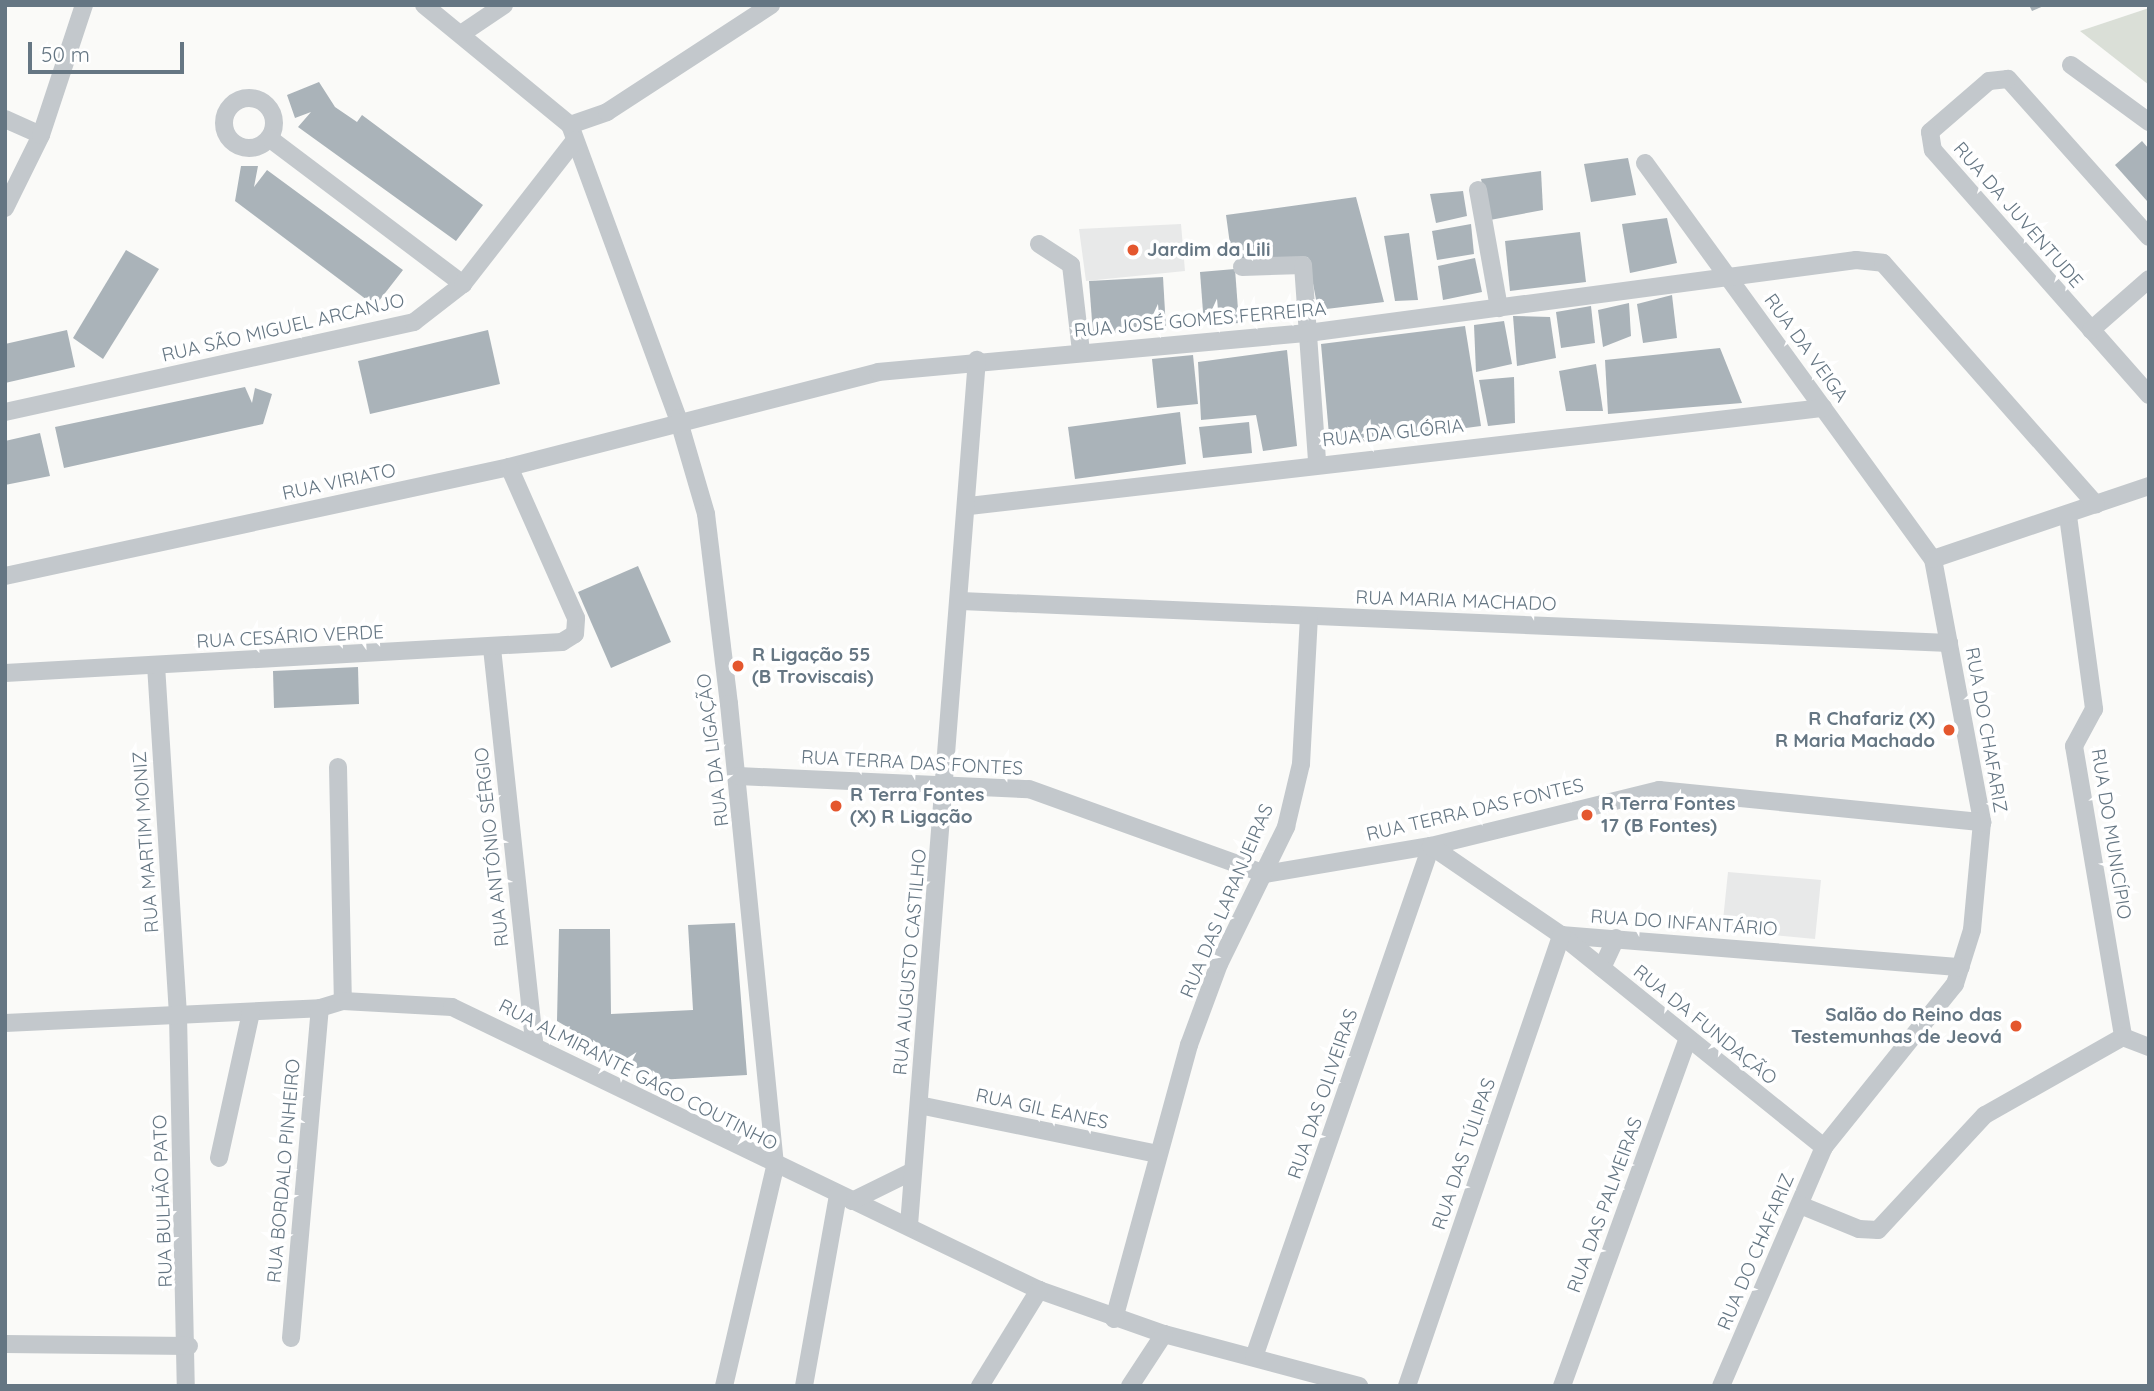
<!DOCTYPE html>
<html>
<head>
<meta charset="utf-8">
<style>
	body { margin:0 }
	#map { position:relative; width:2154px; height:1391px; overflow:hidden; background:#fafaf8; font-family:Quicksand,sans-serif }
	div>[style] { position:absolute }
	.built>* { inset:0; background:#e8e9e9 }
	.green>* { inset:0; background:#dadfd7 }
	.building>* { inset:0; background:#aab3b9 }
	.street>* { height:18px; margin:-9px; padding:0 9px; transform-origin:9px; border-radius:9px; background:#c3c8cc }
	.street>.ring { margin:-9px; padding:0; box-sizing:content-box; background:none; border:18px solid #c3c8cc; border-radius:50% }
	.dots>* { width:19px; height:19px; translate:-50% -50%; box-sizing:border-box; border:4px solid #fff; border-radius:50% }
	span { translate:-50% -50%; white-space:nowrap; text-align:center; line-height:1.15; -webkit-text-stroke:7px #fff; paint-order:stroke }
	.street-label { font-size:19px; color:#657683 }
	.poi-label { font-size:19px; color:#657683; font-weight:700 }
	.left { translate:0 -50%; text-align:left }
	.right { translate:-100% -50%; text-align:right }
	.frame { position:absolute; inset:0; border:7px solid #657683; pointer-events:none }
	.scale { position:absolute; left:28px; top:42px; width:156px; height:32px; box-sizing:border-box; border:4px solid #657683; border-top:0; padding-left:9px; font-size:21px; line-height:24px; white-space:nowrap; color:#657683; -webkit-text-stroke:5px #fff; paint-order:stroke }
</style>
</head>
<body>
<div id="map">
	<div class="built">
		<i style="clip-path:polygon(1181px 224px,1185px 271px,1086px 281px,1079px 229px)"></i>
		<i style="clip-path:polygon(1728px 872px,1821px 880px,1815px 939px,1722px 930px)"></i>
	</div>
	<div class="green">
		<i style="clip-path:polygon(2149px 8px,2149px 85px,2080px 31px)"></i>
	</div>
	<div class="building">
		<i style="clip-path:polygon(2029px 5px,2046px 5px,2032px 11px)"></i>
		<i style="clip-path:polygon(319px 82px,335px 107px,357px 122px,362px 115px,483px 205px,456px 241px,298px 127px,311px 112px,295px 118px,287px 95px)"></i>
		<i style="clip-path:polygon(2142px 141px,2149px 149px,2147px 201px,2115px 165px)"></i>
		<i style="clip-path:polygon(1628px 158px,1636px 195px,1591px 202px,1584px 164px)"></i>
		<i style="clip-path:polygon(241px 166px,258px 166px,254px 187px,267px 170px,403px 270px,375px 306px,235px 201px)"></i>
		<i style="clip-path:polygon(1541px 171px,1543px 210px,1490px 220px,1481px 179px)"></i>
		<i style="clip-path:polygon(1463px 191px,1467px 216px,1436px 223px,1430px 194px)"></i>
		<i style="clip-path:polygon(1356px 197px,1384px 302px,1318px 310px,1308px 257px,1232px 259px,1226px 215px)"></i>
		<i style="clip-path:polygon(1667px 218px,1677px 263px,1630px 273px,1622px 224px)"></i>
		<i style="clip-path:polygon(1471px 224px,1474px 254px,1437px 260px,1432px 231px)"></i>
		<i style="clip-path:polygon(1580px 232px,1586px 282px,1510px 291px,1505px 241px)"></i>
		<i style="clip-path:polygon(1409px 233px,1418px 300px,1395px 301px,1384px 236px)"></i>
		<i style="clip-path:polygon(126px 250px,159px 269px,103px 359px,73px 338px)"></i>
		<i style="clip-path:polygon(1475px 258px,1482px 292px,1443px 300px,1438px 266px)"></i>
		<i style="clip-path:polygon(1235px 269px,1239px 323px,1204px 325px,1200px 272px)"></i>
		<i style="clip-path:polygon(1163px 277px,1166px 329px,1093px 334px,1089px 281px)"></i>
		<i style="clip-path:polygon(1672px 295px,1677px 338px,1643px 343px,1637px 304px)"></i>
		<i style="clip-path:polygon(1629px 303px,1631px 336px,1603px 347px,1598px 310px)"></i>
		<i style="clip-path:polygon(1591px 306px,1595px 343px,1561px 348px,1556px 312px)"></i>
		<i style="clip-path:polygon(1513px 316px,1550px 317px,1556px 358px,1517px 366px)"></i>
		<i style="clip-path:polygon(1504px 321px,1512px 364px,1476px 372px,1474px 325px)"></i>
		<i style="clip-path:polygon(1465px 326px,1481px 426px,1330px 446px,1321px 344px)"></i>
		<i style="clip-path:polygon(67px 330px,75px 367px,5px 383px,5px 344px)"></i>
		<i style="clip-path:polygon(488px 330px,500px 384px,370px 414px,358px 361px)"></i>
		<i style="clip-path:polygon(1720px 348px,1742px 403px,1608px 414px,1605px 360px)"></i>
		<i style="clip-path:polygon(1287px 350px,1297px 446px,1263px 451px,1256px 415px,1201px 420px,1198px 362px)"></i>
		<i style="clip-path:polygon(1193px 355px,1198px 404px,1157px 408px,1152px 359px)"></i>
		<i style="clip-path:polygon(1596px 364px,1603px 411px,1566px 411px,1559px 371px)"></i>
		<i style="clip-path:polygon(1514px 377px,1515px 423px,1488px 426px,1479px 380px)"></i>
		<i style="clip-path:polygon(245px 387px,252px 403px,255px 388px,272px 394px,263px 424px,64px 468px,55px 427px)"></i>
		<i style="clip-path:polygon(1180px 412px,1186px 464px,1075px 479px,1068px 427px)"></i>
		<i style="clip-path:polygon(1249px 422px,1252px 453px,1203px 458px,1199px 427px)"></i>
		<i style="clip-path:polygon(40px 433px,50px 476px,5px 485px,5px 441px)"></i>
		<i style="clip-path:polygon(638px 566px,671px 642px,611px 668px,578px 592px)"></i>
		<i style="clip-path:polygon(358px 667px,359px 704px,274px 708px,273px 671px)"></i>
		<i style="clip-path:polygon(735px 923px,747px 1075px,657px 1080px,557px 1021px,559px 929px,610px 929px,611px 1014px,693px 1010px,688px 925px)"></i>
	</div>
	<div class="street">
		<i style="left:424px;top:5px;width:189px;rotate:39.4deg"></i>
		<i style="left:461px;top:34px;width:52px;rotate:-34deg"></i>
		<i style="left:2071px;top:65px;width:97px;rotate:36.2deg"></i>
		<i class="ring" style="left:224px;top:98px;width:32px;height:32px"></i>
		<i style="left:5px;top:119px;width:39px;rotate:24deg"></i>
		<i style="left:570px;top:125px;width:312px;rotate:69.8deg"></i>
		<i style="left:678px;top:418px;width:100px;rotate:73.7deg"></i>
		<i style="left:706px;top:514px;width:191px;rotate:83.1deg"></i>
		<i style="left:729px;top:704px;width:465px;rotate:84.3deg"></i>
		<i style="left:775px;top:1167px;width:225px;rotate:103.1deg"></i>
		<i style="left:570px;top:125px;width:39px;rotate:-19deg"></i>
		<i style="left:607px;top:112px;width:196px;rotate:-33.1deg"></i>
		<i style="left:269px;top:138px;width:243px;rotate:37deg"></i>
		<i style="left:1645px;top:163px;width:490px;rotate:54deg"></i>
		<i style="left:1933px;top:559px;width:268px;rotate:79.4deg"></i>
		<i style="left:1982px;top:822px;width:108px;rotate:95.3deg"></i>
		<i style="left:1972px;top:930px;width:57px;rotate:107.5deg"></i>
		<i style="left:1955px;top:984px;width:209px;rotate:128.8deg"></i>
		<i style="left:1824px;top:1147px;width:260px;rotate:113.3deg"></i>
		<i style="left:1478px;top:190px;width:120px;rotate:79.9deg"></i>
		<i style="left:5px;top:208px;width:81px;rotate:-63.7deg"></i>
		<i style="left:41px;top:135px;width:137px;rotate:-71.7deg"></i>
		<i style="left:2149px;top:237px;width:212px;rotate:-131.7deg"></i>
		<i style="left:2008px;top:79px;width:19px;rotate:174deg"></i>
		<i style="left:1989px;top:81px;width:78px;rotate:139.2deg"></i>
		<i style="left:1930px;top:132px;width:18px;rotate:81deg"></i>
		<i style="left:1933px;top:150px;width:327px;rotate:48.6deg"></i>
		<i style="left:1039px;top:244px;width:38px;rotate:33deg"></i>
		<i style="left:1071px;top:265px;width:87px;rotate:83.4deg"></i>
		<i style="left:1242px;top:267px;width:61px;rotate:-1.9deg"></i>
		<i style="left:1303px;top:265px;width:197px;rotate:85.9deg"></i>
		<i style="left:2091px;top:330px;width:77px;rotate:-41.3deg"></i>
		<i style="left:5px;top:412px;width:419px;rotate:-12.4deg"></i>
		<i style="left:414px;top:322px;width:62px;rotate:-37.8deg"></i>
		<i style="left:463px;top:284px;width:182px;rotate:-52.1deg"></i>
		<i style="left:969px;top:506px;width:860px;rotate:-6.55deg"></i>
		<i style="left:2068px;top:516px;width:195px;rotate:82.3deg"></i>
		<i style="left:2094px;top:709px;width:42px;rotate:118.4deg"></i>
		<i style="left:2074px;top:746px;width:295px;rotate:80.4deg"></i>
		<i style="left:1933px;top:559px;width:228px;rotate:-18.7deg"></i>
		<i style="left:5px;top:576px;width:516px;rotate:-12.2deg"></i>
		<i style="left:509px;top:467px;width:381px;rotate:-14.4deg"></i>
		<i style="left:878px;top:372px;width:432px;rotate:-5.2deg"></i>
		<i style="left:1308px;top:333px;width:553px;rotate:-7.59deg"></i>
		<i style="left:1856px;top:260px;width:27px;rotate:6deg"></i>
		<i style="left:1883px;top:263px;width:322px;rotate:48.6deg"></i>
		<i style="left:961px;top:601px;width:989px;rotate:2.43deg"></i>
		<i style="left:492px;top:648px;width:396px;rotate:83.9deg"></i>
		<i style="left:156px;top:665px;width:351px;rotate:86.4deg"></i>
		<i style="left:178px;top:1015px;width:371px;rotate:88.8deg"></i>
		<i style="left:5px;top:673px;width:558px;rotate:-3.19deg"></i>
		<i style="left:562px;top:642px;width:15px;rotate:-32deg"></i>
		<i style="left:575px;top:634px;width:16px;rotate:-86deg"></i>
		<i style="left:576px;top:618px;width:165px;rotate:-113.9deg"></i>
		<i style="left:338px;top:767px;width:234px;rotate:88.8deg"></i>
		<i style="left:738px;top:776px;width:291px;rotate:2.6deg"></i>
		<i style="left:1029px;top:789px;width:251px;rotate:19.8deg"></i>
		<i style="left:1265px;top:874px;width:168px;rotate:-9.6deg"></i>
		<i style="left:1431px;top:846px;width:235px;rotate:-13.8deg"></i>
		<i style="left:1659px;top:790px;width:325px;rotate:5.7deg"></i>
		<i style="left:1561px;top:935px;width:401px;rotate:4.6deg"></i>
		<i style="left:1602px;top:968px;width:33px;rotate:-65deg"></i>
		<i style="left:5px;top:1023px;width:315px;rotate:-2.7deg"></i>
		<i style="left:320px;top:1008px;width:24px;rotate:-17deg"></i>
		<i style="left:343px;top:1001px;width:109px;rotate:3.2deg"></i>
		<i style="left:452px;top:1007px;width:652px;rotate:25.74deg"></i>
		<i style="left:1039px;top:1290px;width:133px;rotate:19.4deg"></i>
		<i style="left:1164px;top:1334px;width:202px;rotate:14.9deg"></i>
		<i style="left:919px;top:1105px;width:243px;rotate:11.6deg"></i>
		<i style="left:219px;top:1158px;width:149px;rotate:-77.6deg"></i>
		<i style="left:852px;top:1201px;width:68px;rotate:-26.2deg"></i>
		<i style="left:1800px;top:1205px;width:64px;rotate:22.1deg"></i>
		<i style="left:1859px;top:1229px;width:19px;rotate:3deg"></i>
		<i style="left:1878px;top:1230px;width:157px;rotate:-47.1deg"></i>
		<i style="left:1985px;top:1115px;width:159px;rotate:-29.5deg"></i>
		<i style="left:2123px;top:1037px;width:28px;rotate:21deg"></i>
		<i style="left:909px;top:1225px;width:868px;rotate:-85.51deg"></i>
		<i style="left:1114px;top:1319px;width:284px;rotate:-74.7deg"></i>
		<i style="left:1189px;top:1045px;width:86px;rotate:-69.7deg"></i>
		<i style="left:1219px;top:964px;width:153px;rotate:-63.9deg"></i>
		<i style="left:1286px;top:827px;width:65px;rotate:-76.6deg"></i>
		<i style="left:1301px;top:764px;width:148px;rotate:-86.9deg"></i>
		<i style="left:291px;top:1338px;width:331px;rotate:-85deg"></i>
		<i style="left:5px;top:1344px;width:184px;rotate:0.6deg"></i>
		<i style="left:1254px;top:1357px;width:541px;rotate:-70.89deg"></i>
		<i style="left:1431px;top:846px;width:158px;rotate:34.4deg"></i>
		<i style="left:1561px;top:935px;width:338px;rotate:38.9deg"></i>
		<i style="left:804px;top:1386px;width:194px;rotate:-79.9deg"></i>
		<i style="left:980px;top:1386px;width:113px;rotate:-58.4deg"></i>
		<i style="left:1130px;top:1386px;width:62px;rotate:-56.8deg"></i>
		<i style="left:1407px;top:1386px;width:477px;rotate:-71.1deg"></i>
		<i style="left:1562px;top:1386px;width:370px;rotate:-70.1deg"></i>
	</div>
	<div class="dots">
		<i style="left:1133px;top:250px;background:#e4572e"></i>
		<i style="left:738px;top:666px;background:#e4572e"></i>
		<i style="left:1949px;top:730px;background:#e4572e"></i>
		<i style="left:836px;top:806px;background:#e4572e"></i>
		<i style="left:1587px;top:815px;background:#e4572e"></i>
		<i style="left:2016px;top:1026px;background:#e4572e"></i>
	</div>
	<div class="street-label">
		<span style="left:2018px;top:215px;rotate:49deg">RUA DA JUVENTUDE</span>
		<span style="left:1200px;top:320px;rotate:-5deg">RUA JOSÉ GOMES FERREIRA</span>
		<span style="left:283px;top:328px;rotate:-13deg">RUA SÃO MIGUEL ARCANJO</span>
		<span style="left:1806px;top:348px;rotate:54deg">RUA DA VEIGA</span>
		<span style="left:1393px;top:433px;rotate:-6deg">RUA DA GLÓRIA</span>
		<span style="left:339px;top:482px;rotate:-12deg">RUA VIRIATO</span>
		<span style="left:1456px;top:601px;rotate:2deg">RUA MARIA MACHADO</span>
		<span style="left:290px;top:637px;rotate:-3deg">RUA CESÁRIO VERDE</span>
		<span style="left:1986px;top:730px;rotate:80deg">RUA DO CHAFARIZ</span>
		<span style="left:713px;top:750px;rotate:-97deg">RUA DA LIGAÇÃO</span>
		<span style="left:912px;top:763px;rotate:3deg">RUA TERRA DAS FONTES</span>
		<span style="left:1475px;top:810px;rotate:-13deg">RUA TERRA DAS FONTES</span>
		<span style="left:2111px;top:834px;rotate:81deg">RUA DO MUNICÍPIO</span>
		<span style="left:146px;top:842px;rotate:-94deg">RUA MARTIM MONIZ</span>
		<span style="left:492px;top:847px;rotate:-96deg">RUA ANTÓNIO SÉRGIO</span>
		<span style="left:1227px;top:901px;rotate:-67deg">RUA DAS LARANJEIRAS</span>
		<span style="left:1684px;top:923px;rotate:4deg">RUA DO INFANTÁRIO</span>
		<span style="left:910px;top:962px;rotate:-85deg">RUA AUGUSTO CASTILHO</span>
		<span style="left:1705px;top:1025px;rotate:39deg">RUA DA FUNDAÇÃO</span>
		<span style="left:638px;top:1075px;rotate:27deg">RUA ALMIRANTE GAGO COUTINHO</span>
		<span style="left:1323px;top:1094px;rotate:-71deg">RUA DAS OLIVEIRAS</span>
		<span style="left:1042px;top:1109px;rotate:12deg">RUA GIL EANES</span>
		<span style="left:1464px;top:1154px;rotate:-71deg">RUA DAS TÚLIPAS</span>
		<span style="left:284px;top:1171px;rotate:-85deg">RUA BORDALO PINHEIRO</span>
		<span style="left:163px;top:1201px;rotate:-92deg">RUA BULHÃO PATO</span>
		<span style="left:1605px;top:1205px;rotate:-70deg">RUA DAS PALMEIRAS</span>
		<span style="left:1756px;top:1252px;rotate:-67deg">RUA DO CHAFARIZ</span>
	</div>
	<div class="poi-label">
		<span class="left" style="left:1147px;top:250px">Jardim da Lili</span>
		<span class="left" style="left:752px;top:666px">R Ligação 55<br>(B Troviscais)</span>
		<span class="right" style="left:1935px;top:730px">R Chafariz (X)<br>R Maria Machado</span>
		<span class="left" style="left:850px;top:806px">R Terra Fontes<br>(X) R Ligação</span>
		<span class="left" style="left:1601px;top:815px">R Terra Fontes<br>17 (B Fontes)</span>
		<span class="right" style="left:2002px;top:1026px">Salão do Reino das<br>Testemunhas de Jeová</span>
	</div>
	<div class="frame"></div>
	<div class="scale">50 m</div>
</div>
</body>
</html>
